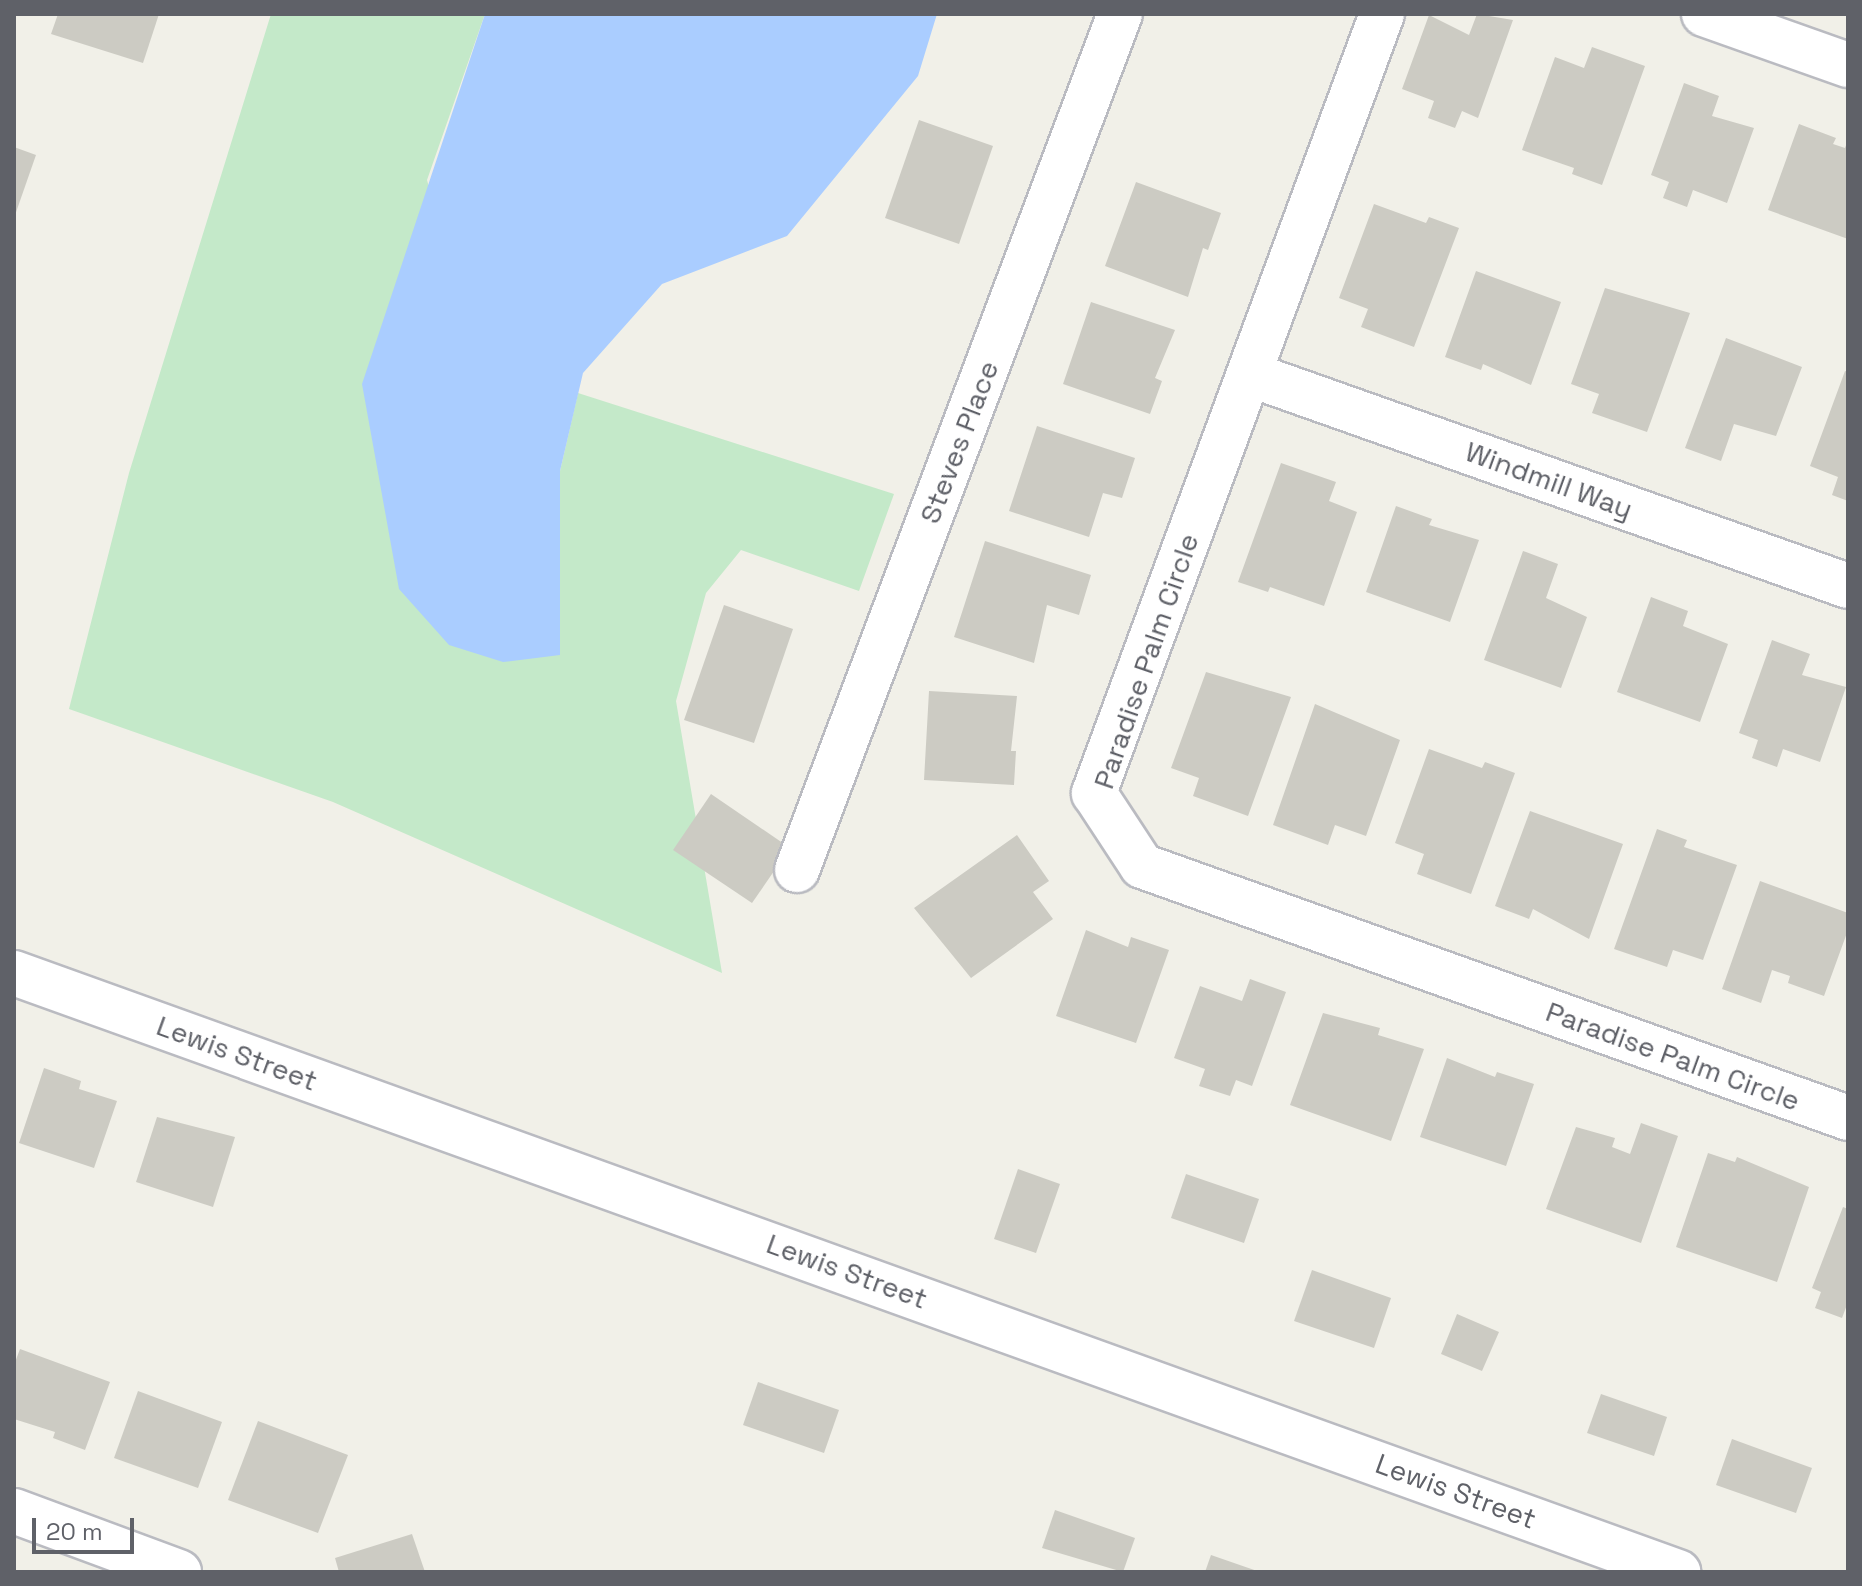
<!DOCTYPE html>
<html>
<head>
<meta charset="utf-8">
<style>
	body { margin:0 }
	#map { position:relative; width:1862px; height:1586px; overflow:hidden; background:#f1f0e8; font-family:"Space Grotesk",sans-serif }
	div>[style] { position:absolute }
	.green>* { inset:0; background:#c4e9c9 }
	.water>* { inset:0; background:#aacdff }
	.building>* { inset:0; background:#cccbc3 }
	.roads { filter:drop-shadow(2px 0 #babbc1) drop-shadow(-2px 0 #babbc1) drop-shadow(0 2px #babbc1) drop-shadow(0 -2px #babbc1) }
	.minor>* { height:44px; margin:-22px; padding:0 22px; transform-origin:22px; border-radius:22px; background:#fff }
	span { translate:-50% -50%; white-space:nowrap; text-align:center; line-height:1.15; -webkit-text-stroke:7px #fff; paint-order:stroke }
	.street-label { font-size:28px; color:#5f6168 }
	.frame { position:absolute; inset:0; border:16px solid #5f6168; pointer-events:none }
	.scale { position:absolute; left:32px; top:1518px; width:102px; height:36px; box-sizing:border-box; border:4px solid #5f6168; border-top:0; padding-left:10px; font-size:24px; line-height:28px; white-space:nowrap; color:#5f6168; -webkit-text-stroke:6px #fff; paint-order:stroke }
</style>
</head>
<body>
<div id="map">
	<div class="green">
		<i style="clip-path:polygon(271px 14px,485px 14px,427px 180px,560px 655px,560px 471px,578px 393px,894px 494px,859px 591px,741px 550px,706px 593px,676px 701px,722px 973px,333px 802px,69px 709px,129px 473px)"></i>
	</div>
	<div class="water">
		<i style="clip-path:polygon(485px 14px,937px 14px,918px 76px,787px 236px,662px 284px,583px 373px,560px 471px,560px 655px,503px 662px,449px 645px,399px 589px,362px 384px)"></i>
	</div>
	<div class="building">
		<i style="clip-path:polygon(58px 14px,159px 14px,143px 63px,51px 34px)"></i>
		<i style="clip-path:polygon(1477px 14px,1513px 20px,1478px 118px,1462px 111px,1455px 128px,1428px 118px,1434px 101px,1402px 89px,1429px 15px,1469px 35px)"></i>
		<i style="clip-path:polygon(1592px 47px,1645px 66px,1602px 185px,1572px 174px,1574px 168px,1522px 150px,1555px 57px,1584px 68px)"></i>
		<i style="clip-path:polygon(1684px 83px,1719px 96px,1712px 116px,1754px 128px,1727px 203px,1693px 190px,1687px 207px,1663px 198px,1669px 182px,1651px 175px)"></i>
		<i style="clip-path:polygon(919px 120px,993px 146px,959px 244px,885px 218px)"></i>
		<i style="clip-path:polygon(1799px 124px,1836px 138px,1833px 144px,1845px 148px,1848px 140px,1848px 239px,1768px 210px)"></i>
		<i style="clip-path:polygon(14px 147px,36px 155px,14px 218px)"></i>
		<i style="clip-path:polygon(1136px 182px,1221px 213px,1208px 250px,1203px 248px,1188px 297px,1105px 266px)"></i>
		<i style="clip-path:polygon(1374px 204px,1426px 223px,1429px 217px,1459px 228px,1414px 347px,1361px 327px,1368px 309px,1339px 298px)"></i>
		<i style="clip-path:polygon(1476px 271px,1561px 302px,1531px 385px,1483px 364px,1481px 370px,1445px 357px)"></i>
		<i style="clip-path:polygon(1605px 288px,1690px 313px,1647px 432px,1592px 413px,1599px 394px,1571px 384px)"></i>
		<i style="clip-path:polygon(1091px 302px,1175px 330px,1155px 378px,1162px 381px,1150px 414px,1063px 384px)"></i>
		<i style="clip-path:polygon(1726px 338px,1802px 367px,1776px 436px,1734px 424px,1721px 461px,1685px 448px)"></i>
		<i style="clip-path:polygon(1845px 371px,1848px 372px,1848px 501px,1832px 495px,1838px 477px,1810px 466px)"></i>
		<i style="clip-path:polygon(1037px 426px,1135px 458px,1122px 498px,1103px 493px,1089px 537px,1009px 511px)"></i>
		<i style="clip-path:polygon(1281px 463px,1336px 482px,1329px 501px,1357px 512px,1324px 606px,1270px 587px,1268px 592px,1238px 582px)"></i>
		<i style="clip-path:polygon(1396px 506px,1432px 519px,1429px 525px,1479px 540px,1450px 622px,1366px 592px)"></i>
		<i style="clip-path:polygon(985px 541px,1091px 575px,1079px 615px,1047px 605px,1034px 663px,954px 637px)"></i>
		<i style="clip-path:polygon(1523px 551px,1558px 564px,1546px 598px,1587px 617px,1561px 688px,1484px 660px)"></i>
		<i style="clip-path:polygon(1651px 597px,1688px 611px,1683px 626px,1728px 644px,1700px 722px,1617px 692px)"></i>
		<i style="clip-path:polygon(724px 605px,793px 629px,754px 743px,684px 720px)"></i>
		<i style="clip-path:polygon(1772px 640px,1810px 654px,1802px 675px,1846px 687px,1820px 762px,1783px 749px,1777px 767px,1752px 758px,1758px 740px,1739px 733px)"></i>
		<i style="clip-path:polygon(1206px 672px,1291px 697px,1248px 816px,1193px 796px,1199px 778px,1171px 768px)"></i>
		<i style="clip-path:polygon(929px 691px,1017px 696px,1011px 751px,1016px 751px,1014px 785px,924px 780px)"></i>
		<i style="clip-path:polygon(1315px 704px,1400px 740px,1366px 836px,1335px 825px,1328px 845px,1273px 825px)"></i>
		<i style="clip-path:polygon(1429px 749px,1482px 768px,1485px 762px,1515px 773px,1471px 894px,1417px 874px,1424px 854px,1395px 843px)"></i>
		<i style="clip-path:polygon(711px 794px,790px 848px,752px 903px,673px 850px)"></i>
		<i style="clip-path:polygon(1530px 811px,1623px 844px,1589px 939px,1533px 909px,1529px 919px,1495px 906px)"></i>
		<i style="clip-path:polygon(1657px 829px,1687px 840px,1684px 847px,1737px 865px,1703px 960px,1673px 950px,1667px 967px,1614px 949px)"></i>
		<i style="clip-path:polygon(1017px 835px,1049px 881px,1033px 892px,1053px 919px,971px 978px,914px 908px)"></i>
		<i style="clip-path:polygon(1760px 881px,1848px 913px,1848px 930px,1824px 996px,1788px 983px,1790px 976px,1772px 970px,1761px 1003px,1722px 989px)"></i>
		<i style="clip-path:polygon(1086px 930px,1128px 947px,1131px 937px,1169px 950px,1136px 1043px,1056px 1016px)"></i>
		<i style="clip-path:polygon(1250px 979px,1286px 992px,1252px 1086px,1236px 1080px,1230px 1096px,1199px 1086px,1205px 1069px,1174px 1058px,1200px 986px,1242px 1001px)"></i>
		<i style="clip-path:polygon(1323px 1013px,1380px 1028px,1378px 1035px,1424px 1049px,1391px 1141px,1290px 1105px)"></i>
		<i style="clip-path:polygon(1447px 1058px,1495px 1077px,1497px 1072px,1534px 1084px,1506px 1166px,1420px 1137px)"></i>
		<i style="clip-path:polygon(44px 1068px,81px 1081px,79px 1089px,117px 1101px,94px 1168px,19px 1143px)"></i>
		<i style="clip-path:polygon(157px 1117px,235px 1137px,213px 1207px,136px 1182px)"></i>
		<i style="clip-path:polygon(1641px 1123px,1678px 1136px,1641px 1243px,1546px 1209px,1576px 1127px,1615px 1138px,1612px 1147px,1630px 1154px)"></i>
		<i style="clip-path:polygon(1708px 1153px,1735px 1162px,1737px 1157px,1809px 1187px,1777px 1282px,1676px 1247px)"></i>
		<i style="clip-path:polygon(1018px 1169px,1060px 1184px,1036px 1253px,994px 1239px)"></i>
		<i style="clip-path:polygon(1186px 1174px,1259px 1199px,1244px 1243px,1171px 1218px)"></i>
		<i style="clip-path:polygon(1843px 1207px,1848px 1209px,1848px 1302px,1842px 1318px,1815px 1308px,1821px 1292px,1812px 1288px)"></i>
		<i style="clip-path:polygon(1312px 1270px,1391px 1298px,1374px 1348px,1294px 1321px)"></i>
		<i style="clip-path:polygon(1457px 1314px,1499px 1332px,1482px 1371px,1441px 1354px)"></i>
		<i style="clip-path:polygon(20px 1349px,110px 1382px,85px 1450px,53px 1438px,55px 1432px,14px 1419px,14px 1365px)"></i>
		<i style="clip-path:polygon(758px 1382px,839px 1410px,824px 1453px,743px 1425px)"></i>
		<i style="clip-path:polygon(138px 1391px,222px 1422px,198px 1488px,114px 1458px)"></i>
		<i style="clip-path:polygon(1601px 1394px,1667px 1417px,1654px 1456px,1587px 1433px)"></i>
		<i style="clip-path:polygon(258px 1421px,348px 1455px,318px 1533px,228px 1500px)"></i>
		<i style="clip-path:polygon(1732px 1439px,1812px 1468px,1796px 1513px,1716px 1485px)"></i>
		<i style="clip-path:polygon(1055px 1510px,1135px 1538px,1123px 1572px,1042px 1548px)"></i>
		<i style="clip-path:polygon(412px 1534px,425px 1572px,339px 1572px,335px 1558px)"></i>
		<i style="clip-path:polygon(1211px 1555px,1260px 1572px,1205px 1572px)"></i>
	</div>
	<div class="roads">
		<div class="minor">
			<i style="left:1382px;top:14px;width:831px;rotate:110.29deg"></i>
			<i style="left:1094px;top:793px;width:87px;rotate:56.7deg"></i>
			<i style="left:1142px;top:866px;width:750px;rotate:19.64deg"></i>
			<i style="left:1704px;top:14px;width:153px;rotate:19.5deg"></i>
			<i style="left:1249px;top:374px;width:635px;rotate:19.49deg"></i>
			<i style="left:797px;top:870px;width:915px;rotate:-69.33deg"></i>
			<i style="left:14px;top:973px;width:1769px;rotate:19.8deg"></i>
			<i style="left:14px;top:1511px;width:176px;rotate:20.3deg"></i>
		</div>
	</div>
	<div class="street-label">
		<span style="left:959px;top:442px;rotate:-69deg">Steves Place</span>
		<span style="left:1549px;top:480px;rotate:20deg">Windmill Way</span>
		<span style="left:1146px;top:661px;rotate:-71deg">Paradise Palm Circle</span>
		<span style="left:237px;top:1053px;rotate:20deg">Lewis Street</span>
		<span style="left:1673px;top:1056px;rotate:20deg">Paradise Palm Circle</span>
		<span style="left:847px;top:1271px;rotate:20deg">Lewis Street</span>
		<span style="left:1456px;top:1491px;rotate:20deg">Lewis Street</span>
	</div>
	<div class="frame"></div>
	<div class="scale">20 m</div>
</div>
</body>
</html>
